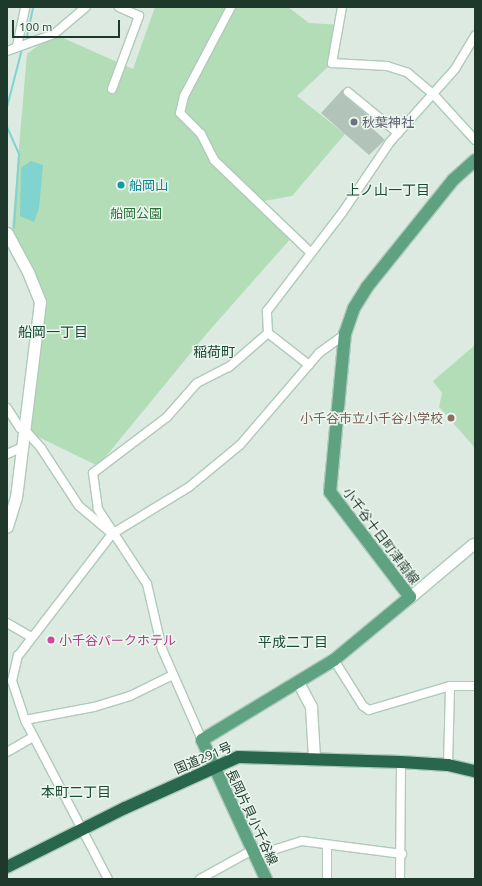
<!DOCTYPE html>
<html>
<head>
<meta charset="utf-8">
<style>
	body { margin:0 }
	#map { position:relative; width:482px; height:886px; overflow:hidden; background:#dceae1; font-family:Ubuntu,"Noto Sans JP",sans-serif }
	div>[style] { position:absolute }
	.green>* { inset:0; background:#b3ddb6 }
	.water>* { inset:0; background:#80d3cf }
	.stream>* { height:2px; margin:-1px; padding:0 1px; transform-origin:1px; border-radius:1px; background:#80d3cf }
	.building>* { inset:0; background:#b2c4b9 }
	.roads { filter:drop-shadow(1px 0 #afcaba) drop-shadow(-1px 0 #afcaba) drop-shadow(0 1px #afcaba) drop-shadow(0 -1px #afcaba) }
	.street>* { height:8px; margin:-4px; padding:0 4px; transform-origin:4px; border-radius:4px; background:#fff }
	.secondary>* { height:11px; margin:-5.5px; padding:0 5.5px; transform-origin:5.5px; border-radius:5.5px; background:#fff }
	.primary>* { height:12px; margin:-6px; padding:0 6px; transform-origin:6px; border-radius:6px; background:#5ea282 }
	.highway>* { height:12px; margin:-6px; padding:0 6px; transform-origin:6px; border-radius:6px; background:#28674d }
	.dots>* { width:11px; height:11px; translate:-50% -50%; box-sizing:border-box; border:2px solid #ecf6ef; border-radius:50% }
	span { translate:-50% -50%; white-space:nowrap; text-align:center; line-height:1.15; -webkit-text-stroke:3px #ecf6ef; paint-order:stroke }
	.worship-label { font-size:13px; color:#5b616d }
	.left { translate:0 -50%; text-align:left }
	.culture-label { font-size:13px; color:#0d838f }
	.park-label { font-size:13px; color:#267234 }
	.education-label { font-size:13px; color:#785e54 }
	.right { translate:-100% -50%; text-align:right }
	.street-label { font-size:13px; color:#1e392c }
	.hotel-label { font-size:13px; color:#b23c85 }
	.neighbourhood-label { font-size:14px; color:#194c35 }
	.frame { position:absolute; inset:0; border:8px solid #1e392c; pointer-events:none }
	.scale { position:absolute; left:12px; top:20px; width:108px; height:18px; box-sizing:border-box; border:2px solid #1e392c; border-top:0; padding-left:5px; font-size:12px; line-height:14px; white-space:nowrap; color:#1e392c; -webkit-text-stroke:3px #ecf6ef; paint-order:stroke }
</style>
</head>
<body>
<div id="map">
	<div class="green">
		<i style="clip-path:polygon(155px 7px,288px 7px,309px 23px,341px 25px,332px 63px,297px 96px,345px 134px,292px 196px,258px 202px,293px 236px,208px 332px,98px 466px,20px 428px,40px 302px,11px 240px,27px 54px,54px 34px,133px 69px)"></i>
		<i style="clip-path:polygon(475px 345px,475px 448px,439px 407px,442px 393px,433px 381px)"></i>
	</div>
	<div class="water">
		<i style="clip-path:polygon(31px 161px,43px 165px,39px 208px,34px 222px,20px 216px,21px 168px)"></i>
	</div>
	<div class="stream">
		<i style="left:26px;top:41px;width:35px;rotate:-78deg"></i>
		<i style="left:7px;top:107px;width:60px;rotate:-75.5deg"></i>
		<i style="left:7px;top:127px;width:30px;rotate:66deg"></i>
		<i style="left:19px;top:154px;width:73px;rotate:93.9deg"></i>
	</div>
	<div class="building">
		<i style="clip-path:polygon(343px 89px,345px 96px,376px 122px,371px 127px,385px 140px,369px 155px,321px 113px)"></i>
	</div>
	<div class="roads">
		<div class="street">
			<i style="left:231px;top:7px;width:101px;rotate:117.8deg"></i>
			<i style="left:184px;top:96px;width:17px;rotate:103deg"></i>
			<i style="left:180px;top:113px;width:30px;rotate:45deg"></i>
			<i style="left:201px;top:134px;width:29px;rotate:63deg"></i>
			<i style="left:214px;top:160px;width:134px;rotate:43.8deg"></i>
			<i style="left:342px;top:7px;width:57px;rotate:100.1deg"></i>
			<i style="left:332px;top:63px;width:55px;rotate:3.1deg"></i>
			<i style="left:387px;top:66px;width:22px;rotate:18deg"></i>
			<i style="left:408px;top:73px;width:33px;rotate:40deg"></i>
			<i style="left:433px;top:94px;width:62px;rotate:47.6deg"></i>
			<i style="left:17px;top:46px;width:40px;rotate:-78deg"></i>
			<i style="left:7px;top:51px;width:50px;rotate:-19.9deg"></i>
			<i style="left:54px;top:34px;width:42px;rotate:-40.2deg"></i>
			<i style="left:112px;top:89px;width:78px;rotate:-69.7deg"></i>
			<i style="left:139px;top:16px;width:22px;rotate:-156deg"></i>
			<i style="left:348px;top:92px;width:65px;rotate:39.4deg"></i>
			<i style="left:309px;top:365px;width:52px;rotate:-142deg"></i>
			<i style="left:268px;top:333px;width:22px;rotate:-93deg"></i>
			<i style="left:267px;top:311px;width:123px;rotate:-52.6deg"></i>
			<i style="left:342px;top:213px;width:86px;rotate:-55.9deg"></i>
			<i style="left:390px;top:142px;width:98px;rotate:-48.3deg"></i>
			<i style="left:455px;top:69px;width:39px;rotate:-59deg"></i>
			<i style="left:7px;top:408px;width:24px;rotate:57deg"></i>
			<i style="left:20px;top:428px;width:5px;rotate:22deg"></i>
			<i style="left:25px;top:430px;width:24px;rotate:48deg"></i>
			<i style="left:41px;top:448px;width:69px;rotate:56.8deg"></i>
			<i style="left:79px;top:506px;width:38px;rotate:40deg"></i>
			<i style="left:7px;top:454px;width:17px;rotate:-24deg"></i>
			<i style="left:7px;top:623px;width:28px;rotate:30deg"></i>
			<i style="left:334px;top:660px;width:54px;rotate:57.8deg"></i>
			<i style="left:363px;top:706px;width:7px;rotate:34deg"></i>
			<i style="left:369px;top:710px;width:84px;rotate:-16.5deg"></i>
			<i style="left:450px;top:686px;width:25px"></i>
			<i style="left:25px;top:720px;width:70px;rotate:-10.7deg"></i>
			<i style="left:94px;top:707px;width:38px;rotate:-17deg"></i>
			<i style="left:130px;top:696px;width:48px;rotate:-26deg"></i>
			<i style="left:202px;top:740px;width:99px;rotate:-113.7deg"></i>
			<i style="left:162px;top:649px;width:67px;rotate:-103deg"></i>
			<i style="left:147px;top:584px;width:90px;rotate:-123.2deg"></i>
			<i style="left:98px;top:509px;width:36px;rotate:-98deg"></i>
			<i style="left:93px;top:473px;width:93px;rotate:-37.1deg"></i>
			<i style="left:167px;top:417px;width:45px;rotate:-48.6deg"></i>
			<i style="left:197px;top:383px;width:36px;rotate:-27deg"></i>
			<i style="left:229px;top:367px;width:52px;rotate:-41.1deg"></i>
			<i style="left:7px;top:752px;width:30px;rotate:-30deg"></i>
			<i style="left:448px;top:765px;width:79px;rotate:-88.5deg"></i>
			<i style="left:254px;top:856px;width:50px;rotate:-17.4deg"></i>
			<i style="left:302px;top:841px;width:101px;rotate:7.4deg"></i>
			<i style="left:108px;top:879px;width:179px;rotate:-117.6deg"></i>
			<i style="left:25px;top:720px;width:41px;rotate:-108.4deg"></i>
			<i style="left:12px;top:681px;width:26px;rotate:-77deg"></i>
			<i style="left:18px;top:656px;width:154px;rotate:-52.4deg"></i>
			<i style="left:112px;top:534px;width:90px;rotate:-31.4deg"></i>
			<i style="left:189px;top:487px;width:66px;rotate:-39.5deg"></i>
			<i style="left:240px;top:445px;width:121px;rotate:-49.3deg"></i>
			<i style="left:319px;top:353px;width:32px;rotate:-36deg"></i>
			<i style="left:200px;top:879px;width:58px;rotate:-28.8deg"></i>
			<i style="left:327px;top:879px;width:33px;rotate:-90deg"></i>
			<i style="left:400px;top:879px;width:117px;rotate:-89.5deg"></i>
		</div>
		<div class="secondary">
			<i style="left:7px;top:233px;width:44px;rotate:61.7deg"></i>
			<i style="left:28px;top:272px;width:32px;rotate:68deg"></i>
			<i style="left:40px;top:302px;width:196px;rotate:97deg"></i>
			<i style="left:16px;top:497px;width:31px;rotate:107deg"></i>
			<i style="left:410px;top:597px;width:82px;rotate:-40.1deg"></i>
			<i style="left:299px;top:684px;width:26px;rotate:62deg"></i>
			<i style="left:311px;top:707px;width:51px;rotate:86.6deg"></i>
		</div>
		<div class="primary">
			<i style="left:266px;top:879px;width:153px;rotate:-114.7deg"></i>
			<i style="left:202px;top:740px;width:154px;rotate:-31.2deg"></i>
			<i style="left:334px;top:660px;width:99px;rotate:-39.7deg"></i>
			<i style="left:410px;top:597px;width:132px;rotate:-127.3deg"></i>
			<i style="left:330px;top:492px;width:159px;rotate:-84.6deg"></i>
			<i style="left:345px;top:334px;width:28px;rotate:-71deg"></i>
			<i style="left:354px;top:308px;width:25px;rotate:-58deg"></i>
			<i style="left:367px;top:287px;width:137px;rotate:-51.2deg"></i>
			<i style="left:453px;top:180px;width:30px;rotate:-42deg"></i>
		</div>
		<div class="highway">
			<i style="left:7px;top:867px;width:132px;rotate:-26.6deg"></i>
			<i style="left:125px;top:808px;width:124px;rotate:-24.3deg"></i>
			<i style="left:238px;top:757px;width:163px;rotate:1.8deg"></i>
			<i style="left:401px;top:762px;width:47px;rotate:3.7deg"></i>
			<i style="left:448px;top:765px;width:28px;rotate:13deg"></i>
		</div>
	</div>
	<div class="dots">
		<i style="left:354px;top:122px;background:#6b7280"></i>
		<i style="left:121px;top:185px;background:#0f9aa8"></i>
		<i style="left:451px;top:418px;background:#8d6e63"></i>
		<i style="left:51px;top:640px;background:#d1479c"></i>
	</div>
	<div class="worship-label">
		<span class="left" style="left:362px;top:122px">秋葉神社</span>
	</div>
	<div class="culture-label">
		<span class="left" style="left:129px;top:185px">船岡山</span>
	</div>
	<div class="park-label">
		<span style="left:136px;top:213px">船岡公園</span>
	</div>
	<div class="education-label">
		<span class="right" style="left:443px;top:418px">小千谷市立小千谷小学校</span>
	</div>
	<div class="street-label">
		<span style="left:381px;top:536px;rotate:53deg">小千谷十日町津南線</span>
		<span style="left:203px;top:758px;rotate:-23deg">国道291号</span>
		<span style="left:252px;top:817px;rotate:65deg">長岡片貝小千谷線</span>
	</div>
	<div class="hotel-label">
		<span class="left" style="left:59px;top:640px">小千谷パークホテル</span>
	</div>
	<div class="neighbourhood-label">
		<span style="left:388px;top:190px">上ノ山一丁目</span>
		<span style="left:53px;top:332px">船岡一丁目</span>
		<span style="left:214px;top:352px">稲荷町</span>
		<span style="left:293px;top:642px">平成二丁目</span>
		<span style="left:76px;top:792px">本町二丁目</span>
	</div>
	<div class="frame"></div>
	<div class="scale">100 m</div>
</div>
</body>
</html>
